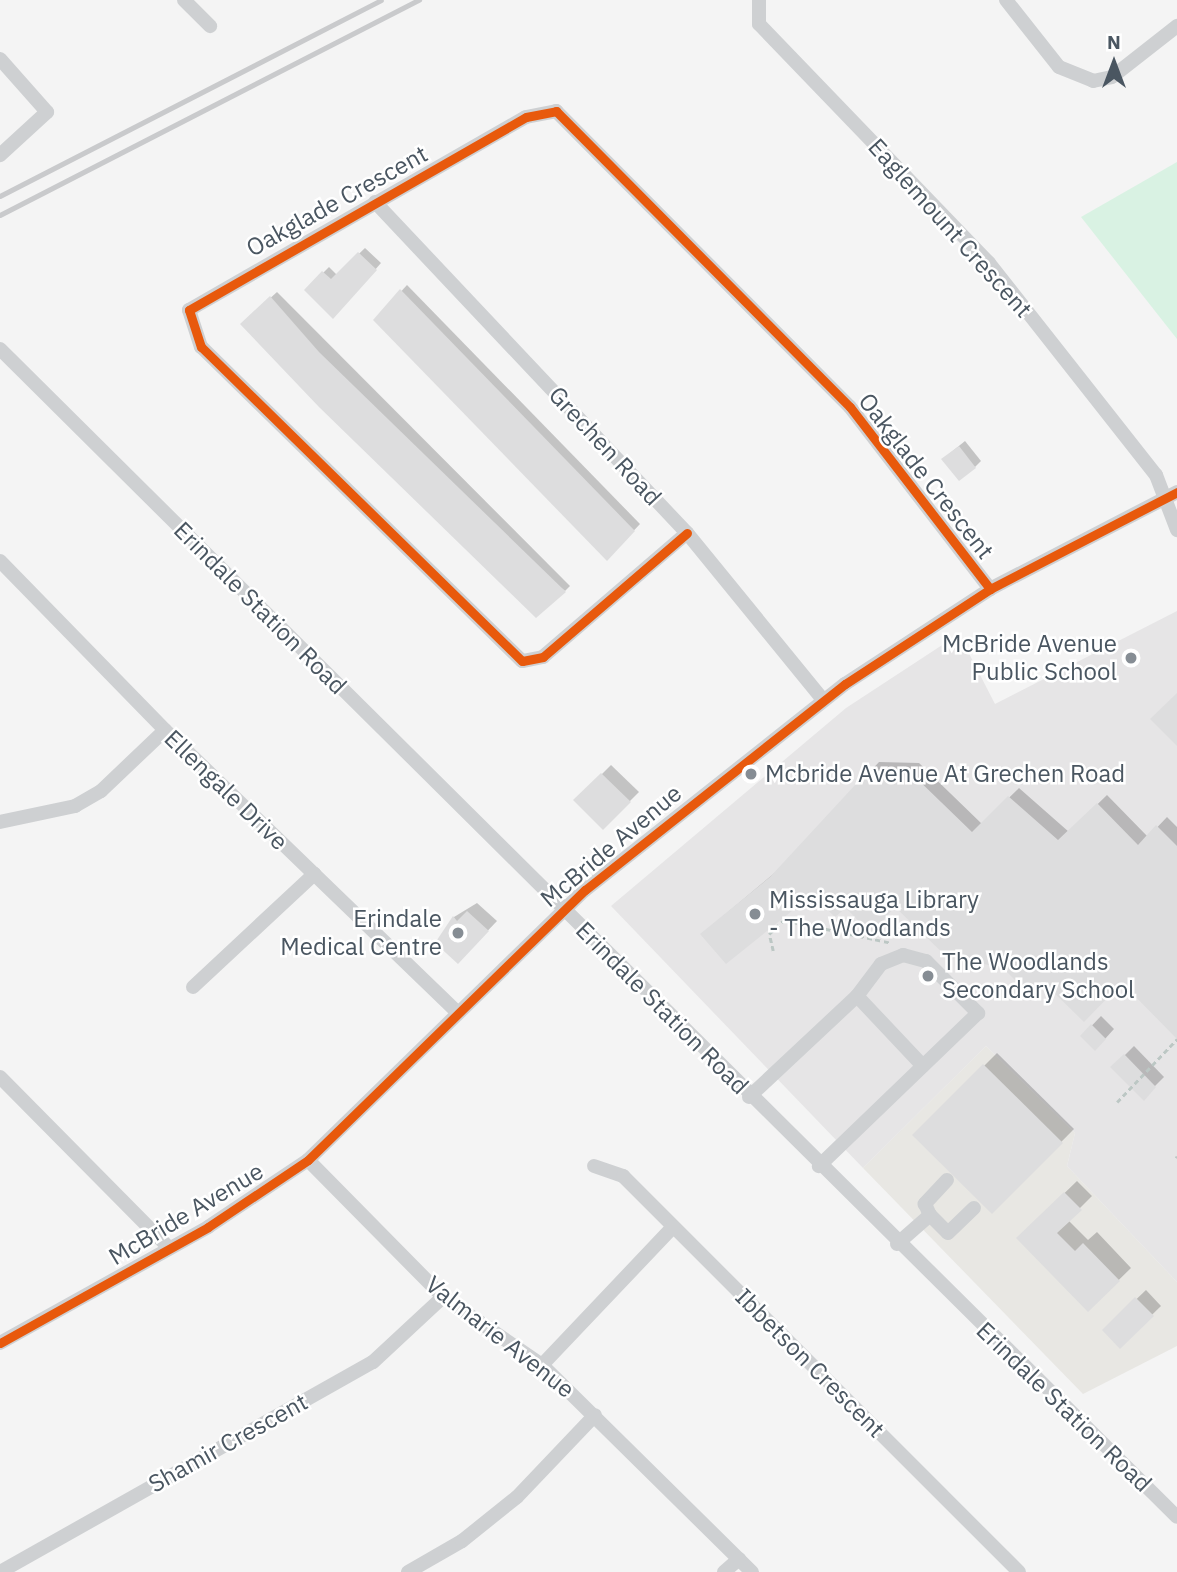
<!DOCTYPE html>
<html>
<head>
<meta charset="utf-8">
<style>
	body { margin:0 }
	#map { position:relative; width:1177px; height:1572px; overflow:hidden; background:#f4f4f4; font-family:"IBM Plex Sans",sans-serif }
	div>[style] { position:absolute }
	.commercial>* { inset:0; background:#e8e7e3 }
	.education>* { inset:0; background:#e6e5e6 }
	.green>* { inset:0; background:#d9f2e3 }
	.shadow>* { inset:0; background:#0003 }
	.building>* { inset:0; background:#ddddde }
	.path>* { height:2.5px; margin-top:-1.25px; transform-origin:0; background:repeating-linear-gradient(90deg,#bcc7c4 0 5px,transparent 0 8.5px) }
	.minor>* { height:14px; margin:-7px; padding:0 7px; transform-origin:7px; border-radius:7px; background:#ced0d2 }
	.rail>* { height:4.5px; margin:-2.25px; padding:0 2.25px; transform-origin:2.25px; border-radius:2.25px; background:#c9cacc }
	.cycleway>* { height:9px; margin:-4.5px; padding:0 4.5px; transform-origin:4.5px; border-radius:4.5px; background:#e8590c }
	.dots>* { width:19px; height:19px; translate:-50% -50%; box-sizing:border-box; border:4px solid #fff; border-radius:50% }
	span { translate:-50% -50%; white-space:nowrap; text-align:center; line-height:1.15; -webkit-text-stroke:5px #fff; paint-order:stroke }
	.street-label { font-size:24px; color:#4a5661 }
	.poi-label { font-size:24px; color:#4a5661 }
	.right { translate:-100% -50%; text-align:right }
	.left { translate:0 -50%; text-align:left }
	.north { position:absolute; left:1079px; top:28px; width:70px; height:70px; -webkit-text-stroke:5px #fff; paint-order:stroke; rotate:0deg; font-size:19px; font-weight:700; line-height:28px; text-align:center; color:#4a5661 }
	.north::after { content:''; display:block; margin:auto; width:24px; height:32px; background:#4a5661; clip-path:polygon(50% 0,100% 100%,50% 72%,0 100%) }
</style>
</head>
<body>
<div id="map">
	<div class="commercial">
		<i style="clip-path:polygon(986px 1046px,1075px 1133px,1067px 1166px,1177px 1282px,1177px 1346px,1083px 1394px,863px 1168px)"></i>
	</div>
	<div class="education">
		<i style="clip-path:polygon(1177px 611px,1177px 1282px,1067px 1166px,1075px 1133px,986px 1046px,863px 1168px,611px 906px,846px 708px,959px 634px,995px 704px)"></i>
	</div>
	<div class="green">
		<i style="clip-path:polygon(1177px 162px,1177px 339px,1081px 217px)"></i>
	</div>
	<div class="shadow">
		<i style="clip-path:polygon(365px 248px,381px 263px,339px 311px,306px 290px,329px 267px,337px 275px)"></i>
		<i style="clip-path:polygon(407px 285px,640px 524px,607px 559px,375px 320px)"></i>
		<i style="clip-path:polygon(277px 292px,570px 586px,565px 591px,242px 324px)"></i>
		<i style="clip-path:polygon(965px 441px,981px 461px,975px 467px,949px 454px)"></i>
		<i style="clip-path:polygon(879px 762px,919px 763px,982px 824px,1019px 788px,1069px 832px,1107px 795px,1148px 837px,1167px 817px,1177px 827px,1177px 1033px,1122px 981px,1044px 981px,1004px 966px,895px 905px,846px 905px,812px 892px,702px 934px,778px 870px)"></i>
		<i style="clip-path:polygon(611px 765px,639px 792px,603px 828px,576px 800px)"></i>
		<i style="clip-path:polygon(477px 903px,497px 921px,458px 962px,454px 917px)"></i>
		<i style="clip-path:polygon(1101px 1016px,1114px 1029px,1104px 1040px,1082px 1036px)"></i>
		<i style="clip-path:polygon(1134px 1046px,1164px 1077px,1152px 1089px,1113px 1067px)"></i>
		<i style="clip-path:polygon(997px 1053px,1074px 1129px,992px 1212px,915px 1135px)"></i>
		<i style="clip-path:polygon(1077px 1181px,1092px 1196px,1068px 1220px,1088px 1240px,1097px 1232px,1131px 1268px,1088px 1310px,1018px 1238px)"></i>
		<i style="clip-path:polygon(1146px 1290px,1161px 1306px,1120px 1346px,1104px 1330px)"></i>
	</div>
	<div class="building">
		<i style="clip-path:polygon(358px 252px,377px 270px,333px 319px,304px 290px,322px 271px,331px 279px)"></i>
		<i style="clip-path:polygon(400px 289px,635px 531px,607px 561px,373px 320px)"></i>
		<i style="clip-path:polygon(270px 296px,319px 352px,566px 592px,536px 618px,319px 407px,240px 324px)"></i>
		<i style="clip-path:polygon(959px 446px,976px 468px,959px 481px,941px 459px)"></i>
		<i style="clip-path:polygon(1177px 693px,1177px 746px,1150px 719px)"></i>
		<i style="clip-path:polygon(868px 771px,910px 772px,972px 832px,1008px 796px,1058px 840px,1097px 803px,1138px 845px,1156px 825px,1177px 846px,1177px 1039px,1122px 983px,1084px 1022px,1044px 983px,1030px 995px,1003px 968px,970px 961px,960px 952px,951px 961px,895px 907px,871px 934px,846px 908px,835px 917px,812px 895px,726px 964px,700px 934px,770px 877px)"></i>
		<i style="clip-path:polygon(601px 773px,631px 802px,603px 830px,573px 800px)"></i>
		<i style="clip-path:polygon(467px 911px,489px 931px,458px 964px,435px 943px,453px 916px,457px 921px)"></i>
		<i style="clip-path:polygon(1091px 1024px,1106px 1039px,1095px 1051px,1080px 1036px)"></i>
		<i style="clip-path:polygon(1124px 1054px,1156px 1087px,1144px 1101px,1110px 1067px)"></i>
		<i style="clip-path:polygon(983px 1064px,1063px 1143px,992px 1214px,912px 1135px)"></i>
		<i style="clip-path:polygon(1064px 1192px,1082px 1210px,1057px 1233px,1075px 1251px,1083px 1243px,1120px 1281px,1088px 1312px,1016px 1238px)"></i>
		<i style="clip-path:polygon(1135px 1297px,1154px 1316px,1120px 1349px,1102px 1330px)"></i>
	</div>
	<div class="path">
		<i style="left:773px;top:951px;width:17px;rotate:-103deg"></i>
		<i style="left:769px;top:934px;width:21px;rotate:-43deg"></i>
		<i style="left:784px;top:920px;width:110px;rotate:12deg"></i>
		<i style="left:1117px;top:1102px;width:87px;rotate:-46.4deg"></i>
		<i style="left:1176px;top:1158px;width:2px;rotate:-63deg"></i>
	</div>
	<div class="minor">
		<i style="left:184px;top:0;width:37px;rotate:45deg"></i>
		<i style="left:759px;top:0;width:24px;rotate:90deg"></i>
		<i style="left:759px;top:24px;width:332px;rotate:46.1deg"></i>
		<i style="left:989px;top:263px;width:270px;rotate:51.8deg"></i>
		<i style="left:1156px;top:475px;width:59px;rotate:69.1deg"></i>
		<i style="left:1006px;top:0;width:85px;rotate:51.7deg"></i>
		<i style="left:1059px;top:67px;width:37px;rotate:22deg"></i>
		<i style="left:1093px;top:81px;width:19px;rotate:-12deg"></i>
		<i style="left:1112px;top:77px;width:83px;rotate:-38.1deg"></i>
		<i style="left:0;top:59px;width:71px;rotate:48.4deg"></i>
		<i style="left:47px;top:112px;width:64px;rotate:137.5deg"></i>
		<i style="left:375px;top:202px;width:455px;rotate:46.7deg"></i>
		<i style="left:687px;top:533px;width:215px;rotate:50.8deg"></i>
		<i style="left:0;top:349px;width:1658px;rotate:44.78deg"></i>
		<i style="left:687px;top:533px;width:190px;rotate:139.3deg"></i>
		<i style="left:543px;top:657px;width:21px;rotate:169deg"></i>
		<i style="left:522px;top:661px;width:449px;rotate:-135.6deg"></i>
		<i style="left:201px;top:347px;width:39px;rotate:-108deg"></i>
		<i style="left:189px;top:310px;width:388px;rotate:-29.8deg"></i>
		<i style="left:526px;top:117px;width:31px;rotate:-11deg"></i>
		<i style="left:556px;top:111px;width:417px;rotate:45.2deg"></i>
		<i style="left:850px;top:407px;width:230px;rotate:52.4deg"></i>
		<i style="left:0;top:561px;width:236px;rotate:45.7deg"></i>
		<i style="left:165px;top:730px;width:407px;rotate:44deg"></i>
		<i style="left:0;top:822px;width:77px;rotate:-12deg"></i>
		<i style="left:75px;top:806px;width:30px;rotate:-30deg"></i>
		<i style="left:101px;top:791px;width:88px;rotate:-43.6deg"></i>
		<i style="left:193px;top:987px;width:166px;rotate:-43deg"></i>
		<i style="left:857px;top:996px;width:96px;rotate:46.7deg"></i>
		<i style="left:0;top:1077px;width:240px;rotate:45.3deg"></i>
		<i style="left:749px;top:1097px;width:148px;rotate:-43.1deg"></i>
		<i style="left:857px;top:996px;width:40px;rotate:-53deg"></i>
		<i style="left:881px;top:964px;width:24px;rotate:-22deg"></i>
		<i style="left:903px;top:955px;width:24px;rotate:15deg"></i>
		<i style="left:926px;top:961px;width:74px;rotate:45deg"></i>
		<i style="left:978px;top:1013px;width:221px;rotate:136.1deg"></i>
		<i style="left:308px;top:1160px;width:192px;rotate:45.4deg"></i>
		<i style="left:443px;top:1297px;width:120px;rotate:34.5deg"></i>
		<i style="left:542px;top:1365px;width:295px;rotate:44.6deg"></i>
		<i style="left:594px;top:1166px;width:31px;rotate:19deg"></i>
		<i style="left:623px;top:1176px;width:560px;rotate:45deg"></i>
		<i style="left:947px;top:1180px;width:33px;rotate:133deg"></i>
		<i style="left:925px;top:1204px;width:12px;rotate:66deg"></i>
		<i style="left:930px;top:1215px;width:25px;rotate:45deg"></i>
		<i style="left:948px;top:1233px;width:36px;rotate:-44deg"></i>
		<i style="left:897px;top:1244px;width:44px;rotate:-41.3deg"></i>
		<i style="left:0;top:1343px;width:238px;rotate:-29.1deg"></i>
		<i style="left:208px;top:1227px;width:120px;rotate:-33.8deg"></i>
		<i style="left:308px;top:1160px;width:387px;rotate:-44.3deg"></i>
		<i style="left:585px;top:890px;width:332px;rotate:-38.4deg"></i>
		<i style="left:845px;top:684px;width:173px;rotate:-33.2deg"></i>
		<i style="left:990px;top:589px;width:211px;rotate:-27.4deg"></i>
		<i style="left:542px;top:1365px;width:190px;rotate:-46.5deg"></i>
		<i style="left:0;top:1572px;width:428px;rotate:-29.4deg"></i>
		<i style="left:373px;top:1362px;width:96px;rotate:-42.9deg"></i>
		<i style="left:408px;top:1572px;width:62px;rotate:-29.9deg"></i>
		<i style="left:462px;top:1541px;width:70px;rotate:-38.7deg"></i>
		<i style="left:517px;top:1497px;width:113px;rotate:-46.4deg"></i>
		<i style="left:724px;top:1572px;width:20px;rotate:-41deg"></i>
	</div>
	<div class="rail">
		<i style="left:0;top:196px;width:428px;rotate:-27.2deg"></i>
		<i style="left:0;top:215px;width:471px;rotate:-27.2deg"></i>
	</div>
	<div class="cycleway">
		<i style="left:687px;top:533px;width:190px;rotate:139.3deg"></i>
		<i style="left:543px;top:657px;width:21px;rotate:169deg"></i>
		<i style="left:522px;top:661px;width:449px;rotate:-135.6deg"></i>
		<i style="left:201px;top:347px;width:39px;rotate:-108deg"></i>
		<i style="left:189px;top:310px;width:388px;rotate:-29.8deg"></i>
		<i style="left:526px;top:117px;width:31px;rotate:-11deg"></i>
		<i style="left:556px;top:111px;width:417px;rotate:45.2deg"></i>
		<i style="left:850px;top:407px;width:230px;rotate:52.4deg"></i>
		<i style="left:0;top:1343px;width:238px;rotate:-29.1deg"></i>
		<i style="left:208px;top:1227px;width:120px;rotate:-33.8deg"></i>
		<i style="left:308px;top:1160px;width:387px;rotate:-44.3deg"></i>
		<i style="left:585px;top:890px;width:332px;rotate:-38.4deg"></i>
		<i style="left:845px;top:684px;width:173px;rotate:-33.2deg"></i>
		<i style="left:990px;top:589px;width:211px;rotate:-27.4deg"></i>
	</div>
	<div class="dots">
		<i style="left:1131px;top:658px;background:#868d94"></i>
		<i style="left:751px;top:774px;background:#868d94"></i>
		<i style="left:755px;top:914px;background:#868d94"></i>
		<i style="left:458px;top:933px;background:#868d94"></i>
		<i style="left:928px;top:976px;background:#868d94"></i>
	</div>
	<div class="street-label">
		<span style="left:337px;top:201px;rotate:-29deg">Oakglade Crescent</span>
		<span style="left:950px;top:228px;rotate:48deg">Eaglemount Crescent</span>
		<span style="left:605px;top:446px;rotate:47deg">Grechen Road</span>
		<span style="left:926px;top:476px;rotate:52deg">Oakglade Crescent</span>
		<span style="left:260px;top:608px;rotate:45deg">Erindale Station Road</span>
		<span style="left:226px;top:790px;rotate:44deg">Ellengale Drive</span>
		<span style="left:611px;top:846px;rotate:-40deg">McBride Avenue</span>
		<span style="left:662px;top:1008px;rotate:45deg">Erindale Station Road</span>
		<span style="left:186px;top:1214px;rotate:-31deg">McBride Avenue</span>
		<span style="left:500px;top:1337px;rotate:38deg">Valmarie Avenue</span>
		<span style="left:810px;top:1363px;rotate:45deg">Ibbetson Crescent</span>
		<span style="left:1064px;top:1407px;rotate:44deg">Erindale Station Road</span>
		<span style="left:228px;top:1443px;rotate:-29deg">Shamir Crescent</span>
	</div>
	<div class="poi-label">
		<span class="right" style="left:1117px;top:658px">McBride Avenue<br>Public School</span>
		<span class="left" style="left:765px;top:774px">Mcbride Avenue At Grechen Road</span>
		<span class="left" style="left:769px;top:914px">Mississauga Library<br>- The Woodlands</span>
		<span class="right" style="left:442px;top:933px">Erindale<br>Medical Centre</span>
		<span class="left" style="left:942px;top:976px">The Woodlands<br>Secondary School</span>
	</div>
	<div class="north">N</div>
</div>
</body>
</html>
